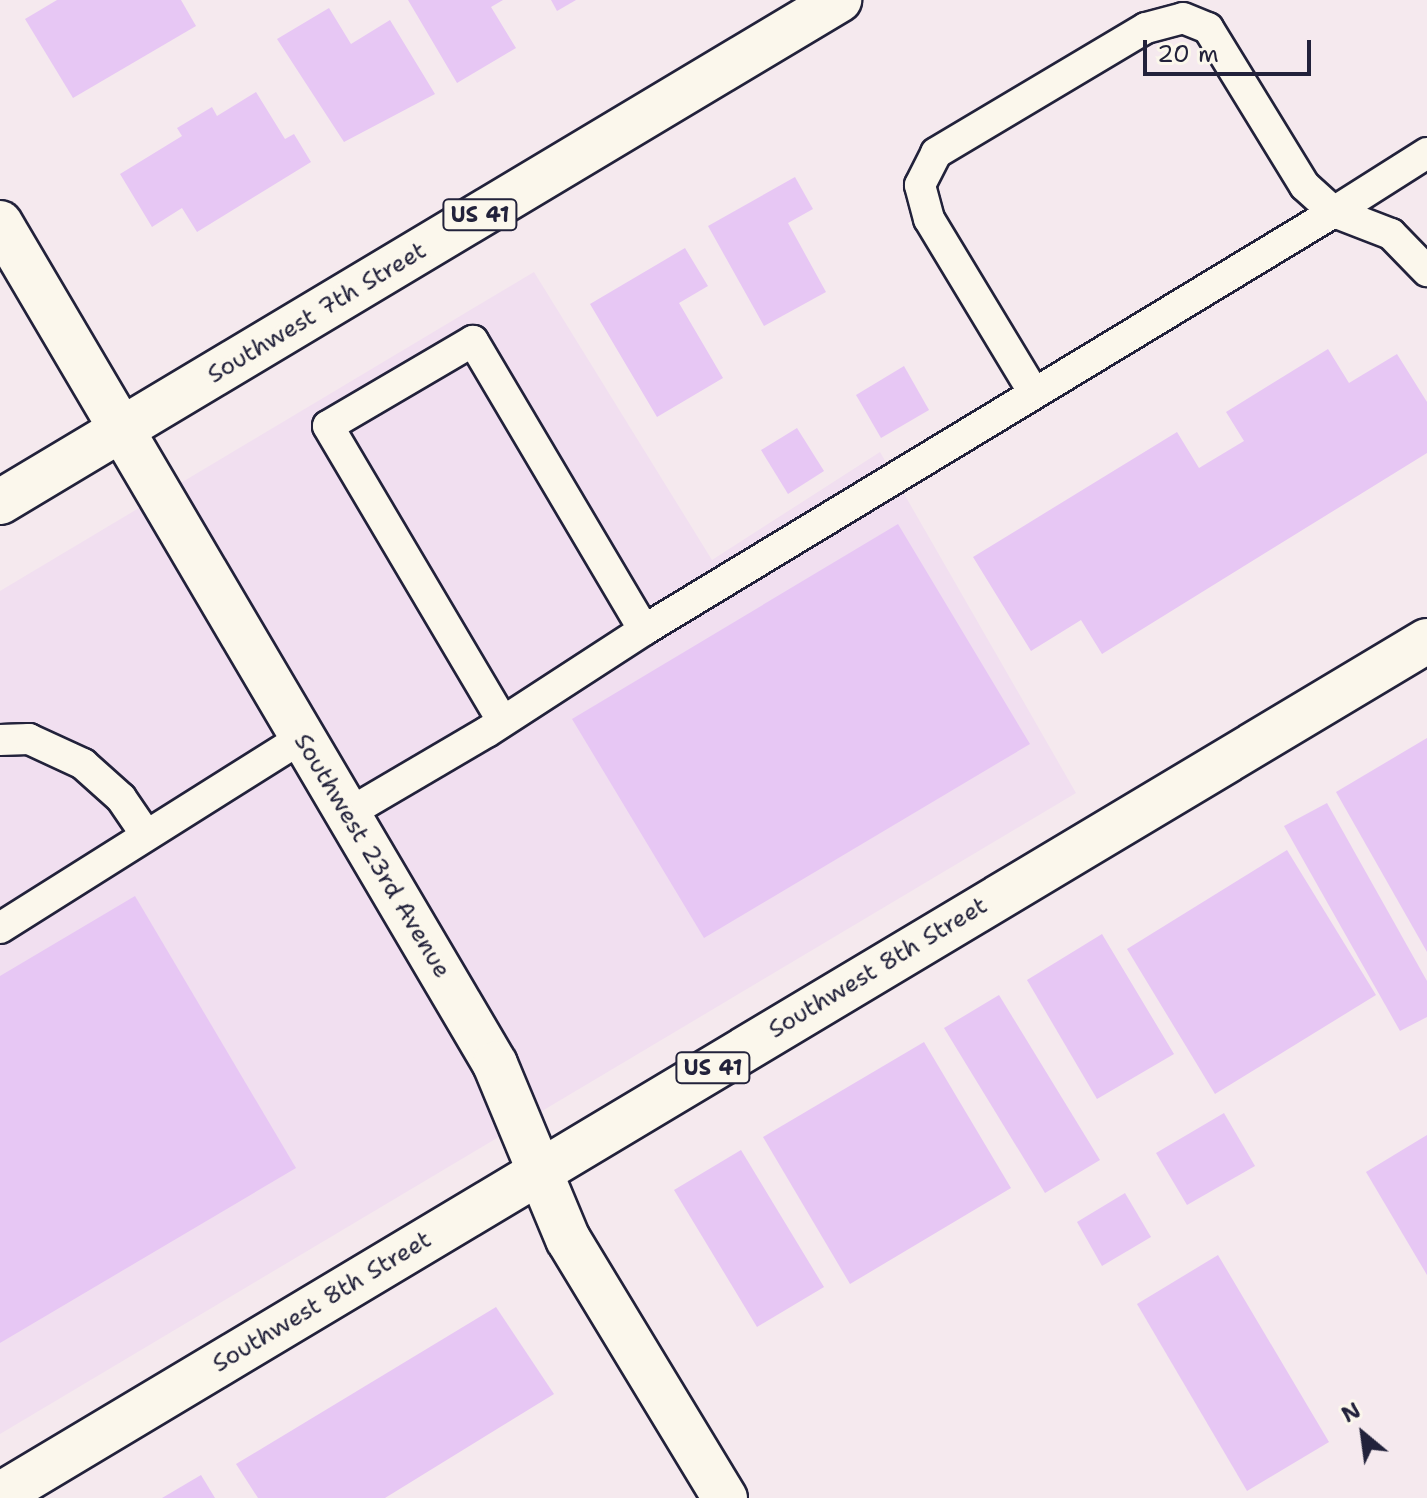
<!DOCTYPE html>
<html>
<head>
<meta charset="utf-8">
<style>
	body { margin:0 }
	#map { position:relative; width:1427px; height:1498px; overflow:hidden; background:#f5e9ee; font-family:"Shantell Sans",sans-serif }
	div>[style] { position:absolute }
	.built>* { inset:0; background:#f1dff0 }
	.building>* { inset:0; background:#e7c7f4 }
	.roads { filter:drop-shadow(2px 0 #22223b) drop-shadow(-2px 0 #22223b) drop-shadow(0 2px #22223b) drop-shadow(0 -2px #22223b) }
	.lane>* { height:30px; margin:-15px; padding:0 15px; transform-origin:15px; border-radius:15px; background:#fbf7ec }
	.street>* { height:44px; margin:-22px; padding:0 22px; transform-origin:22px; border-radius:22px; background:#fbf7ec }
	.primary>* { height:44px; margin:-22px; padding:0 22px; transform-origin:22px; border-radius:22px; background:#fbf7ec }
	span { translate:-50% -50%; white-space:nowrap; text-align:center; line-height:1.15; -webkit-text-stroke:7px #fbf7ec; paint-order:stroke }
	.shield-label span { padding:2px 6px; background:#fbf7ec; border:2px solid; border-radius:6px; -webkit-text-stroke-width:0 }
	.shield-label { font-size:22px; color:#22223b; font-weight:700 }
	.street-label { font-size:24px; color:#22223b }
	.north { position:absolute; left:1323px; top:1394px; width:80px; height:80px; -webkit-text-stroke:6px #fbf7ec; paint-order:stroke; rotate:331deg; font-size:22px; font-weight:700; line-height:32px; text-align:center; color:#22223b }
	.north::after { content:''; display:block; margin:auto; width:28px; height:36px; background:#22223b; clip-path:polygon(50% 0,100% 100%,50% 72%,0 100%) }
	.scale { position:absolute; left:1143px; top:40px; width:168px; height:36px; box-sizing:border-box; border:4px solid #22223b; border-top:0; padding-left:10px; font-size:24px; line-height:28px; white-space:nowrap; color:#22223b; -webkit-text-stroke:6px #fbf7ec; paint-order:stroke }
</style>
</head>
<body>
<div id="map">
	<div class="built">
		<i style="clip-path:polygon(534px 272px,712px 560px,880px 452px,1076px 793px,0 1434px,0 591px)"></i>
	</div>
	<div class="building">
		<i style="clip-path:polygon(57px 0,181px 0,196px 26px,73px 98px,25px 19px)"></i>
		<i style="clip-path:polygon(408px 0,503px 0,491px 7px,516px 48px,457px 83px)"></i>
		<i style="clip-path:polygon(551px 0,576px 0,557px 11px)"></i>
		<i style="clip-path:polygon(329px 8px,351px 44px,390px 20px,435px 94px,344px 142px,277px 39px)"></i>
		<i style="clip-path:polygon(256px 92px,285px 139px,294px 134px,311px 162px,197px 232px,182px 208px,152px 227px,120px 174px,182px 136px,177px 128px,212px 107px,217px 116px)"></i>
		<i style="clip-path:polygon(795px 177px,813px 209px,788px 223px,826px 292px,764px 326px,708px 226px)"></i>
		<i style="clip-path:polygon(685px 248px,708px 286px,679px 303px,723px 378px,657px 417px,590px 304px)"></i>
		<i style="clip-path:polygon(1328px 349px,1349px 383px,1397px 354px,1427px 402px,1427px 453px,1102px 654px,1081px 620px,1031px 651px,973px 557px,1177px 432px,1199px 468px,1244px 441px,1226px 412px)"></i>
		<i style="clip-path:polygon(904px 366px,929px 410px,881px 438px,856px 395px)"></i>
		<i style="clip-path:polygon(797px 428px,824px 471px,788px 494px,761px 450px)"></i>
		<i style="clip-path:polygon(898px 524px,1030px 744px,704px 938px,572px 719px)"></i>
		<i style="clip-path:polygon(1427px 738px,1427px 952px,1336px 792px)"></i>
		<i style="clip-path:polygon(1327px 803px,1427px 981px,1427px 1017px,1400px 1031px,1284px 826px)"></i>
		<i style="clip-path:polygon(1287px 850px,1376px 995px,1215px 1094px,1127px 949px)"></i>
		<i style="clip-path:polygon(135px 896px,296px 1168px,0 1343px,0 976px)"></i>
		<i style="clip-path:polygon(1102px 934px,1174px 1054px,1097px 1099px,1027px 980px)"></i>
		<i style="clip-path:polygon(999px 995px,1100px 1160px,1045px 1193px,944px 1028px)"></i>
		<i style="clip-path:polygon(924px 1042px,1011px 1188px,850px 1284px,763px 1137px)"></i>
		<i style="clip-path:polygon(1224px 1113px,1255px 1166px,1187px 1205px,1156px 1153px)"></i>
		<i style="clip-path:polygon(1427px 1135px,1427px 1275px,1366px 1172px)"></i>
		<i style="clip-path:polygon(741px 1150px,824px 1287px,757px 1327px,674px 1190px)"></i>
		<i style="clip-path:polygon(1125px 1193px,1151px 1237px,1102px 1266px,1077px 1222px)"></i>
		<i style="clip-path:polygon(1218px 1255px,1329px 1442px,1247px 1491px,1137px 1304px)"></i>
		<i style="clip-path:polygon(496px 1307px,554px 1394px,385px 1498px,258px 1498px,236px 1464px)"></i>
		<i style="clip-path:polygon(201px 1475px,215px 1498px,162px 1498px)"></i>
	</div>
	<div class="roads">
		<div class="lane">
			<i style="left:1034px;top:393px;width:203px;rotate:-121.1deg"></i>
			<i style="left:929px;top:219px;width:35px;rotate:-105deg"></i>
			<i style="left:920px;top:185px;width:36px;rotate:-63deg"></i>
			<i style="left:936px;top:153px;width:244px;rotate:-30.8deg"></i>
			<i style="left:1146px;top:28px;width:38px;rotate:-15deg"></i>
			<i style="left:1183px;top:18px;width:27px;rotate:22deg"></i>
			<i style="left:1208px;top:28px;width:185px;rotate:58.5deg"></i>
			<i style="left:1305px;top:186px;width:39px;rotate:42deg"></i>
			<i style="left:1334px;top:212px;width:110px;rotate:-32.4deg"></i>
			<i style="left:644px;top:630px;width:807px;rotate:-31.21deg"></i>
			<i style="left:1334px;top:212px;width:61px;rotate:21.1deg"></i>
			<i style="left:1391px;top:234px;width:52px;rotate:45.8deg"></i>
			<i style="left:0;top:740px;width:29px;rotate:-2deg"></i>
			<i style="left:29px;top:739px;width:60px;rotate:24.8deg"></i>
			<i style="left:83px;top:764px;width:51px;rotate:41.8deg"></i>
			<i style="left:121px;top:798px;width:42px;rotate:55.6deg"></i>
			<i style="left:347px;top:814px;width:162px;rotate:-30.4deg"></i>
			<i style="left:487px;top:732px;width:187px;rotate:-33deg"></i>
			<i style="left:644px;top:630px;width:336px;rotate:-120.6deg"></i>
			<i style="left:473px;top:341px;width:168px;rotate:149.6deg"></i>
			<i style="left:328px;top:426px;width:342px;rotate:59.4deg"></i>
			<i style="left:0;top:928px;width:357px;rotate:-32.2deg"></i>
		</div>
		<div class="street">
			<i style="left:0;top:223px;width:976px;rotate:59.52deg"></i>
			<i style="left:495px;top:1064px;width:190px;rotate:67.4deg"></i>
			<i style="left:568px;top:1239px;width:303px;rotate:58.8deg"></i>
		</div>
		<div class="primary">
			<i style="left:0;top:502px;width:978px;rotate:-30.89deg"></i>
			<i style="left:0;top:1495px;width:1663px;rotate:-30.9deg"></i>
		</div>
	</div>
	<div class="shield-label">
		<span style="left:480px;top:215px">US 41</span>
		<span style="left:713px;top:1068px">US 41</span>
	</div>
	<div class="street-label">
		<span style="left:317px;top:313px;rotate:-31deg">Southwest 7th Street</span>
		<span style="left:372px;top:856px;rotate:59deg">Southwest 23rd Avenue</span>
		<span style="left:878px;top:968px;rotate:-31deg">Southwest 8th Street</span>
		<span style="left:322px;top:1302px;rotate:-31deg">Southwest 8th Street</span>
	</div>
	<div class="north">N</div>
	<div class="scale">20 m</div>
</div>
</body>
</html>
